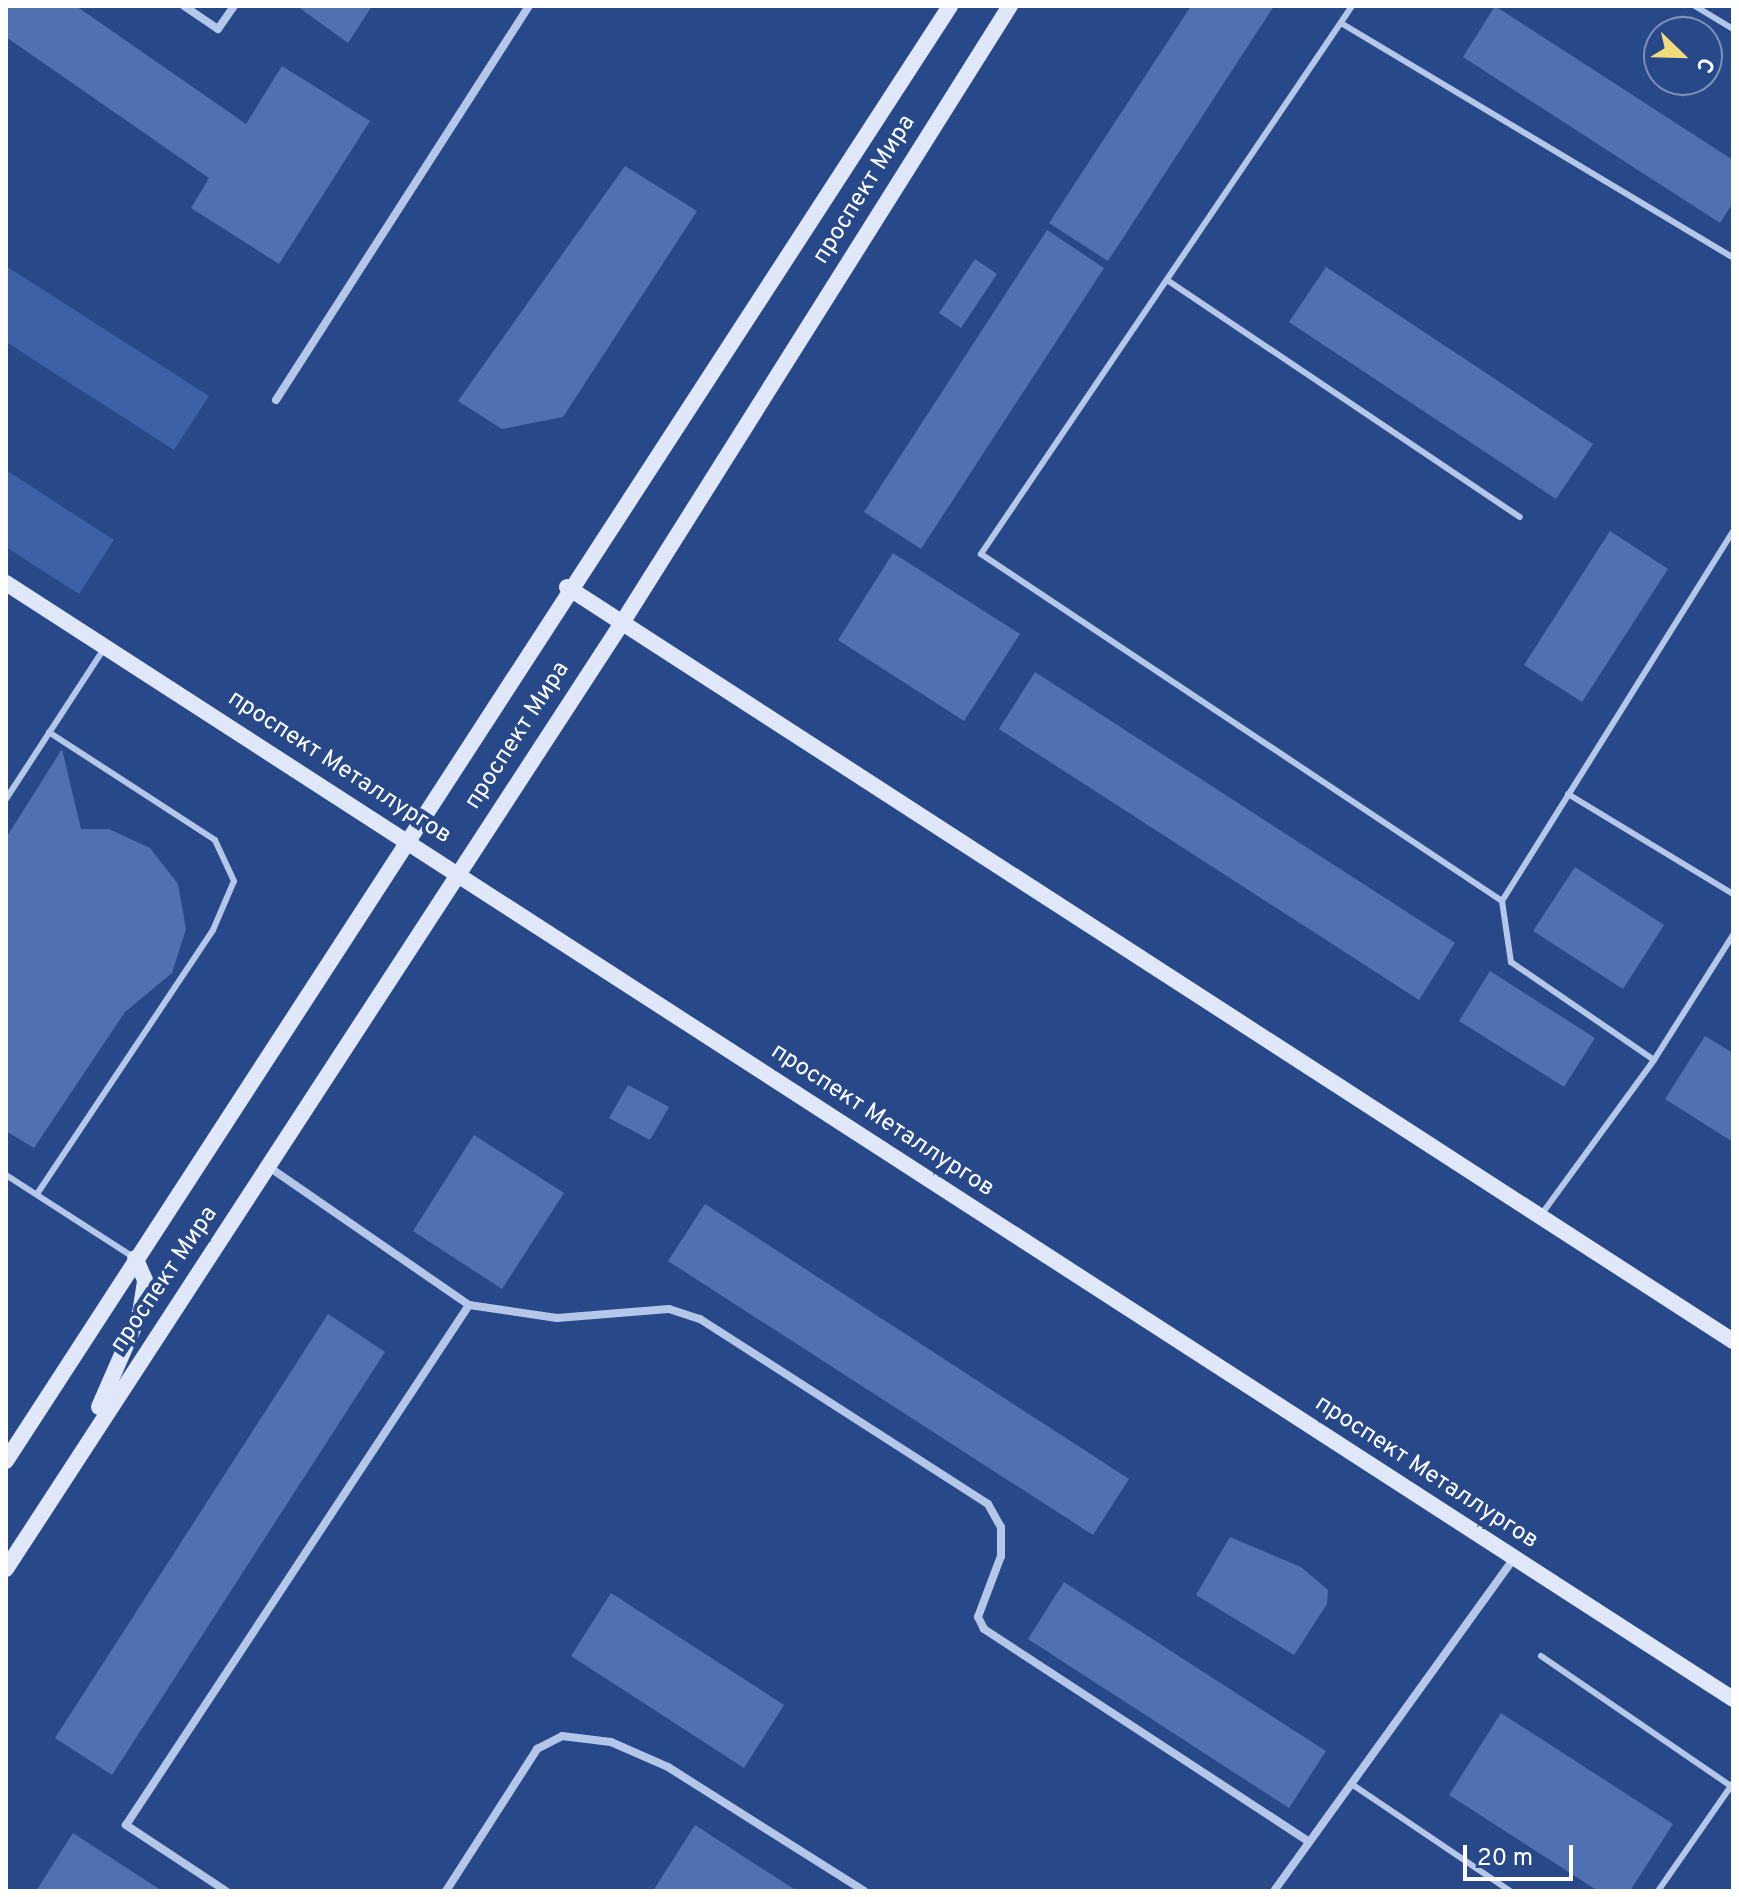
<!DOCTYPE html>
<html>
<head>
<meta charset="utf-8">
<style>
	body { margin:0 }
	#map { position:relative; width:1739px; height:1897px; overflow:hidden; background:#274889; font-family:Overpass,sans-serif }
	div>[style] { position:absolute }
	.green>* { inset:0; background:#3c61a6 }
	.building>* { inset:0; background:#5071b1 }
	.service>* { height:6px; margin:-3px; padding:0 3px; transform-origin:3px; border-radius:3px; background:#b5c7e9 }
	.minor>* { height:8px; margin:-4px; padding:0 4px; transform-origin:4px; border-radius:4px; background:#b5c7e9 }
	.secondary>* { height:16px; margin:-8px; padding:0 8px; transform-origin:8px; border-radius:8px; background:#dfe7f8 }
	span { translate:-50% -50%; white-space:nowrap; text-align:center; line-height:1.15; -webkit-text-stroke:8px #274889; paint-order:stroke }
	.street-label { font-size:24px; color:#fff }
	.frame { position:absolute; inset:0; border:8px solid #fff; pointer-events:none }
	.north { position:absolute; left:1643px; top:16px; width:80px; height:80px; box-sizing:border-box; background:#274889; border:2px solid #7d91b8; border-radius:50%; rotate:113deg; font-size:22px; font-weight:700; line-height:32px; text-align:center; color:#fff }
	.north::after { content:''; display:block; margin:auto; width:28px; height:36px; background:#f1db7a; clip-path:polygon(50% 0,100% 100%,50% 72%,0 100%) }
	.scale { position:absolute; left:1463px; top:1845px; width:110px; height:36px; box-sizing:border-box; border:4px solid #fff; border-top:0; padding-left:10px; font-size:24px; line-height:28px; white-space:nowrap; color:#fff; -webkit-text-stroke:6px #274889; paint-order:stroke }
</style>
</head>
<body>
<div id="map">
	<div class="green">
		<i style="clip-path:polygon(6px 266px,209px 396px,174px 450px,6px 342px)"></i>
		<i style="clip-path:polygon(6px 470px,114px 540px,79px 594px,6px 547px)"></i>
	</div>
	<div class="building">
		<i style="clip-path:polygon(6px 6px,76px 6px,246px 124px,282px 66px,370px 121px,279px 264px,191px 208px,209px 178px,6px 37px)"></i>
		<i style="clip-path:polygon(297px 6px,372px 6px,348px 43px)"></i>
		<i style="clip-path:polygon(1191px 6px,1274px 6px,1108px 261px,1049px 223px)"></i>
		<i style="clip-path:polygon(1495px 6px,1733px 160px,1733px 203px,1720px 223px,1463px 57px)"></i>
		<i style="clip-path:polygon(625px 166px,697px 211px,563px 417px,502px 429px,458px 401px)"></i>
		<i style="clip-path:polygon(1047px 230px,1104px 268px,921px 549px,864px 512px)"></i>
		<i style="clip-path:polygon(975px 259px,997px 274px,961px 328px,939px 313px)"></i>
		<i style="clip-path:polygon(1326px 267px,1593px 444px,1556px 499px,1289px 322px)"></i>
		<i style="clip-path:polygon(1610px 531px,1668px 569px,1582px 702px,1524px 665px)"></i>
		<i style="clip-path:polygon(893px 553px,1020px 634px,964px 721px,838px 640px)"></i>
		<i style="clip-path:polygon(1035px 672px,1455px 943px,1419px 1000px,999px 729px)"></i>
		<i style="clip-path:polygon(62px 749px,81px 829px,109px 829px,150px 848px,178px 884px,186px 929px,172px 973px,125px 1012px,34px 1148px,6px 1131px,6px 838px)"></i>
		<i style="clip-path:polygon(1575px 867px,1664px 925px,1623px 989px,1533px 931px)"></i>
		<i style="clip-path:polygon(1490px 971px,1595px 1038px,1564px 1087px,1459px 1021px)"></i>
		<i style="clip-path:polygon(1705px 1036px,1733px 1053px,1733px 1142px,1665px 1099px)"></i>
		<i style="clip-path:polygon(628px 1085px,669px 1107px,650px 1140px,609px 1118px)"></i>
		<i style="clip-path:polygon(474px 1135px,564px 1193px,502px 1289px,413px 1231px)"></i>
		<i style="clip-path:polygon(705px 1204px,1129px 1479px,1093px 1535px,668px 1261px)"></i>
		<i style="clip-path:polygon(328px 1314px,385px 1352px,112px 1775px,55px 1738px)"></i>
		<i style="clip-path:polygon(1230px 1537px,1301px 1567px,1328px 1590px,1327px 1604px,1294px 1655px,1196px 1595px)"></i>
		<i style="clip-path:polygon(1064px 1582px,1326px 1751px,1289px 1808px,1028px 1639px)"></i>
		<i style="clip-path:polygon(611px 1593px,784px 1705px,744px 1768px,571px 1656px)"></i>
		<i style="clip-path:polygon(1501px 1713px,1673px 1824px,1630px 1891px,1598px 1891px,1449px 1795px)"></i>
		<i style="clip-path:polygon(695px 1825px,797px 1891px,653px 1891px)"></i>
		<i style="clip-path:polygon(73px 1833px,162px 1891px,36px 1891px)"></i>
	</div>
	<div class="service">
		<i style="left:1352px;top:6px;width:662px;rotate:124.1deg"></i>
		<i style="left:981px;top:554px;width:626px;rotate:33.66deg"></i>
		<i style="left:1502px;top:901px;width:62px;rotate:81.6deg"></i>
		<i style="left:1511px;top:962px;width:173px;rotate:34.4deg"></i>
		<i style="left:1695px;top:6px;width:44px;rotate:31.2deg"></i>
		<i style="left:1341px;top:23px;width:457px;rotate:30.9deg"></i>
		<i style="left:1167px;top:280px;width:425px;rotate:33.9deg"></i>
		<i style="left:1568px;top:794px;width:193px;rotate:31.2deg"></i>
		<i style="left:6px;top:799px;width:178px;rotate:-56.9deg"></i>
		<i style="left:1502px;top:901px;width:436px;rotate:-58deg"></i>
		<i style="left:6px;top:1175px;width:153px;rotate:32.8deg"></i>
		<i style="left:37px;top:1194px;width:317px;rotate:-56.3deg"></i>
		<i style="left:213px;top:930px;width:53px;rotate:-66.8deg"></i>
		<i style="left:234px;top:881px;width:45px;rotate:-114.9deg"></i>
		<i style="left:215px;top:840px;width:198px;rotate:-147deg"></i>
		<i style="left:1541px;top:1215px;width:192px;rotate:-53.9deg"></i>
		<i style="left:1654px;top:1060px;width:148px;rotate:-57.7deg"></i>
		<i style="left:1541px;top:1656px;width:230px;rotate:34.4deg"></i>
		<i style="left:1353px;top:1785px;width:189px;rotate:34deg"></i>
		<i style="left:1658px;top:1891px;width:131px;rotate:-55.2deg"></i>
	</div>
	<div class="minor">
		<i style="left:184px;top:6px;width:41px;rotate:34.1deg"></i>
		<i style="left:218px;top:29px;width:28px;rotate:-55deg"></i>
		<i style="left:276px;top:400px;width:468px;rotate:-57.3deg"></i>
		<i style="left:469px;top:1305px;width:89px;rotate:8.4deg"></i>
		<i style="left:557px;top:1318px;width:112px;rotate:-4.6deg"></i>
		<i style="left:669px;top:1309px;width:33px;rotate:18deg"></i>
		<i style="left:700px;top:1319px;width:342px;rotate:32.7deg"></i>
		<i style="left:988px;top:1504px;width:26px;rotate:61deg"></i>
		<i style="left:1001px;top:1527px;width:29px;rotate:90deg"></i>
		<i style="left:1001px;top:1556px;width:65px;rotate:110.7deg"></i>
		<i style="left:978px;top:1617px;width:13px;rotate:63deg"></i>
		<i style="left:984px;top:1629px;width:385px;rotate:33.2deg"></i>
		<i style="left:226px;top:1891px;width:120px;rotate:-146.6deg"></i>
		<i style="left:126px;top:1825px;width:623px;rotate:-56.59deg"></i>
		<i style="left:469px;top:1305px;width:243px;rotate:-145.4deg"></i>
		<i style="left:446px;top:1891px;width:169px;rotate:-57.3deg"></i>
		<i style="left:537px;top:1749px;width:28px;rotate:-27deg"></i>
		<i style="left:562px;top:1736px;width:49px;rotate:7deg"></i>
		<i style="left:611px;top:1742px;width:62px;rotate:23.7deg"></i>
		<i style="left:668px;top:1767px;width:232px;rotate:32.3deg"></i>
		<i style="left:1274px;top:1891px;width:410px;rotate:-54.2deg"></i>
	</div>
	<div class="secondary">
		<i style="left:6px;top:583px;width:2056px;rotate:32.87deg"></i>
		<i style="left:567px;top:587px;width:1389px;rotate:32.89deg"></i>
		<i style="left:99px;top:1407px;width:103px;rotate:-66.4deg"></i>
		<i style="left:140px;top:1313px;width:33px;rotate:-81deg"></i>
		<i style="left:145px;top:1280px;width:24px;rotate:-114deg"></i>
		<i style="left:6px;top:1461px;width:1734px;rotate:-57.02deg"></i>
		<i style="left:6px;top:1569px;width:1129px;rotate:-56.93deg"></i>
		<i style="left:622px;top:623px;width:729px;rotate:-57.84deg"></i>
	</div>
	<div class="street-label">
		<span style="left:865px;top:190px;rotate:-58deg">проспект Мира</span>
		<span style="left:518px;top:736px;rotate:-57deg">проспект Мира</span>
		<span style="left:339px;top:768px;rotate:33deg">проспект Металлургов</span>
		<span style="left:882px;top:1121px;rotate:33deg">проспект Металлургов</span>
		<span style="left:165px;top:1280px;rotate:-56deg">проспект Мира</span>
		<span style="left:1426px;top:1473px;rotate:33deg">проспект Металлургов</span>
	</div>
	<div class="frame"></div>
	<div class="north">С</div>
	<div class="scale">20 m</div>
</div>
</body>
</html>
